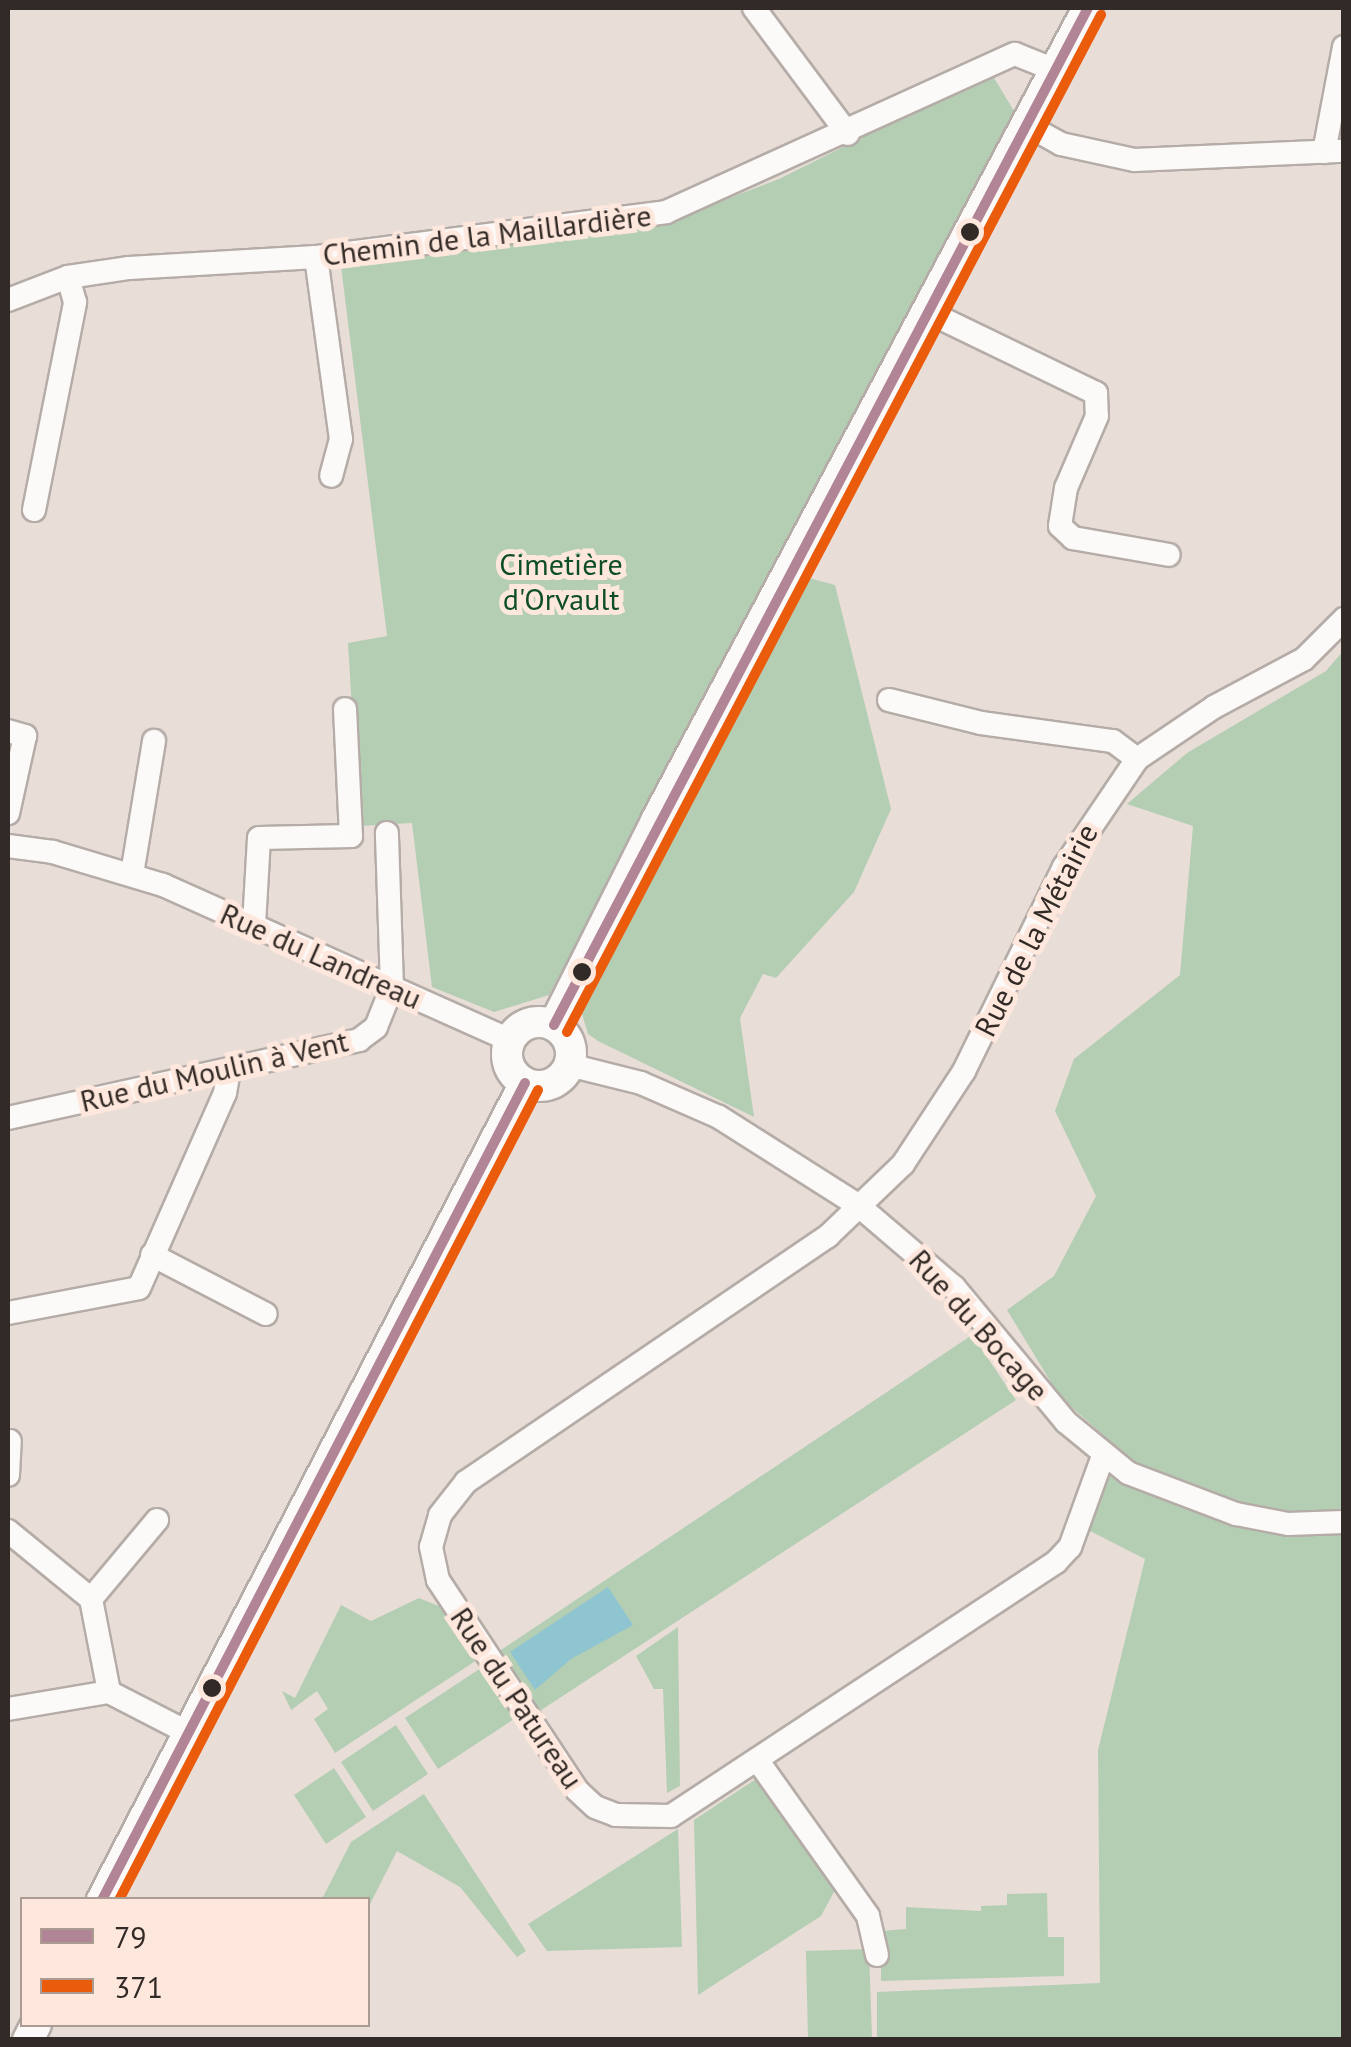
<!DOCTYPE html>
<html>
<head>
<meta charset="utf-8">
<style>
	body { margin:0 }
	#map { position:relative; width:1351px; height:2047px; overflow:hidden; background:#e9ddd7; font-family:"PT Sans",sans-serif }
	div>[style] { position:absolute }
	.green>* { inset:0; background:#b4ceb4 }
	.water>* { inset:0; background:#8fc4d1 }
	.roads { filter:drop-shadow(2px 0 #b5aca7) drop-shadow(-2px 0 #b5aca7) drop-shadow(0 2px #b5aca7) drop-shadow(0 -2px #b5aca7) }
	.street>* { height:22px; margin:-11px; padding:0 11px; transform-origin:11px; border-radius:11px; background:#fcfaf9 }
	.secondary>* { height:30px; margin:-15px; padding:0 15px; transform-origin:15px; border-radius:15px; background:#fcfaf9 }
	.secondary>.ring { margin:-15px; padding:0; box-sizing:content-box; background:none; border:30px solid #fcfaf9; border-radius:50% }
	.bus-1>* { height:10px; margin:-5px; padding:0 5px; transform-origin:5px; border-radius:5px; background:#b18496 }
	.bus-2>* { height:10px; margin:-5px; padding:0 5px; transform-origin:5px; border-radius:5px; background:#ea5b0c }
	.dots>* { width:28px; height:28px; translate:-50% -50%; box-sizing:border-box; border:5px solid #fee7dc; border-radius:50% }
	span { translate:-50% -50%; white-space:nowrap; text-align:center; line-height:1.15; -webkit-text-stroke:10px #fee7dc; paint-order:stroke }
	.street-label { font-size:30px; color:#322a26 }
	.park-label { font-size:30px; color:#0d4e27 }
	.frame { position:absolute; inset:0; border:10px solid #322a26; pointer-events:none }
	.legend { position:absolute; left:20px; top:1897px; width:350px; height:130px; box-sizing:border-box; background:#fee7dc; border:2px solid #ac9b93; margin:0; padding:12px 18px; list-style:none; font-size:30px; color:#322a26 }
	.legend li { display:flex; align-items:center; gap:20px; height:50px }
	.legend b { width:50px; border:2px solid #ac9b93 }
</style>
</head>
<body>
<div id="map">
	<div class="green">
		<i style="clip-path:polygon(991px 73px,1014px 111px,549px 995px,494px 1012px,432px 987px,412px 823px,359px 826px,348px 643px,387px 636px,341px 266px,633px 230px,677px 218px,779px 179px)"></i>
		<i style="clip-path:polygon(809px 578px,835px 585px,891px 809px,854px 892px,776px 978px,763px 974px,740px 1018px,754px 1117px,598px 1041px,588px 1034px,579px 1004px)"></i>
		<i style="clip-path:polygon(1343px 651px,1343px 2039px,877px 2039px,877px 1992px,1100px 1983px,1098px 1750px,1145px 1559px,1088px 1530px,1102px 1488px,1126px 1455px,1060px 1397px,1007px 1310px,1054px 1276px,1096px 1196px,1055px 1111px,1074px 1059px,1180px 975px,1193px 826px,1127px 804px,1187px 753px,1326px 671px)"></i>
		<i style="clip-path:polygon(972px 1335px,1016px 1400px,529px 1718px,489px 1658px)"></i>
		<i style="clip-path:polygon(419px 1598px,441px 1607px,477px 1660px,335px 1753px,314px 1719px,328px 1709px,317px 1691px,291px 1710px,282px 1691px,295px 1698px,341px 1605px,371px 1621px)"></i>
		<i style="clip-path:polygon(678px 1627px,680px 1786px,667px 1793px,663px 1689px,654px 1689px,636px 1656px)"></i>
		<i style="clip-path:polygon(481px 1668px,514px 1719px,438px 1769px,405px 1718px)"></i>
		<i style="clip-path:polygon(396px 1725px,428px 1774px,373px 1811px,341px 1762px)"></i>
		<i style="clip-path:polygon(334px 1768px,366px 1817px,326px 1844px,294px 1795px)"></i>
		<i style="clip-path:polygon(759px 1777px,835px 1890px,821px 1916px,698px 1995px,694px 1820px)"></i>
		<i style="clip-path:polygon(424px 1794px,526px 1951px,517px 1957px,460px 1887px,397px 1851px,368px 1908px,368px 1900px,322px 1899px,351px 1842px)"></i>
		<i style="clip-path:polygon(678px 1829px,682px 1947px,547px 1951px,528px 1924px)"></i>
		<i style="clip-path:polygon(1047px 1893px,1048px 1937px,1064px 1937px,1064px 1976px,881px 1981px,881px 1931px,906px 1929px,906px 1907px,981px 1911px,981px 1906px,1007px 1905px,1007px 1894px)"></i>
		<i style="clip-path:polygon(869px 1949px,872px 2039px,808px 2039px,806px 1951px)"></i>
	</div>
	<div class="water">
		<i style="clip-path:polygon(608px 1587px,633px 1625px,571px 1659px,535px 1690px,510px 1652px)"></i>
	</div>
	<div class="roads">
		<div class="street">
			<i style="left:754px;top:8px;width:157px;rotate:53.3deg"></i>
			<i style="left:1025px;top:124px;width:41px;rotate:29.1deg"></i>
			<i style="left:1061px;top:144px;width:75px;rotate:12.4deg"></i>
			<i style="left:1134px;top:160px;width:210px;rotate:-2.5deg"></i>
			<i style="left:1324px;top:152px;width:107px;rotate:-79.2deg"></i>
			<i style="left:316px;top:257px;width:184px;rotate:82.2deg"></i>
			<i style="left:341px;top:439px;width:38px;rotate:105deg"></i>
			<i style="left:8px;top:300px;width:64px;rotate:-21deg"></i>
			<i style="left:68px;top:277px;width:62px;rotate:-8.4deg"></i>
			<i style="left:129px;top:268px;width:187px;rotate:-3.4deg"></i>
			<i style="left:316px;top:257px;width:353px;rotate:-7.3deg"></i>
			<i style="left:666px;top:212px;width:383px;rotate:-24.4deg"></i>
			<i style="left:1015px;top:54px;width:43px;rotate:21.8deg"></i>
			<i style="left:926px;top:311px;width:189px;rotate:25.8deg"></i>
			<i style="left:1096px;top:393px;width:23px;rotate:88deg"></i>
			<i style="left:1097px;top:416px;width:78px;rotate:113.3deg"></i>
			<i style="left:1066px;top:488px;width:38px;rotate:99deg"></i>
			<i style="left:1060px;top:526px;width:18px;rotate:43deg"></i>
			<i style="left:1073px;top:538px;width:97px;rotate:10deg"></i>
			<i style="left:34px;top:510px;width:212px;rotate:-78.8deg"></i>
			<i style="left:75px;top:302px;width:26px;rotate:-106deg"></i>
			<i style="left:889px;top:700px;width:95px;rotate:14deg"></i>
			<i style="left:981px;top:723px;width:133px;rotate:7.8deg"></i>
			<i style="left:1113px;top:741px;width:30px;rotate:37deg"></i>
			<i style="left:8px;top:731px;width:18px;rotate:16deg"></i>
			<i style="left:25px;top:736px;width:79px;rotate:102.4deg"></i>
			<i style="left:8px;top:846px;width:45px;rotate:7.6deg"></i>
			<i style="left:53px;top:852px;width:115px;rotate:16.7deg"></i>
			<i style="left:163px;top:885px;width:380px;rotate:24.1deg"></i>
			<i style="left:132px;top:874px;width:135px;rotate:-80.6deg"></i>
			<i style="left:254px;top:925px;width:87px;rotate:-86.7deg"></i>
			<i style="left:259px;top:838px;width:92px;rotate:-1.2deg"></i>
			<i style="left:351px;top:836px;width:127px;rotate:-92.7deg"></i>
			<i style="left:569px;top:1065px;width:74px;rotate:14deg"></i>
			<i style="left:641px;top:1083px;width:85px;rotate:23.6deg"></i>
			<i style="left:719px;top:1117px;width:166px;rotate:32.4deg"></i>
			<i style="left:859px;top:1206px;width:125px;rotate:40.5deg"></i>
			<i style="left:954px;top:1287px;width:175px;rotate:50.3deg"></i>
			<i style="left:1066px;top:1422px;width:80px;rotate:39.4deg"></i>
			<i style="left:1128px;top:1473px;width:116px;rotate:20.8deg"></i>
			<i style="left:1236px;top:1514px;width:53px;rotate:10.9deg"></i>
			<i style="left:1288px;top:1524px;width:56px;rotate:-2deg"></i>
			<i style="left:8px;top:1118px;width:360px;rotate:-12.5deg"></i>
			<i style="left:359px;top:1040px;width:21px;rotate:-37deg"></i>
			<i style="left:376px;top:1027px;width:43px;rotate:-68.2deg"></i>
			<i style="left:392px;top:987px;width:154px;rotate:-91.9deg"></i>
			<i style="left:152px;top:1255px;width:128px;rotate:27.4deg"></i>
			<i style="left:8px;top:1313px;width:133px;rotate:-10.8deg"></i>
			<i style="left:139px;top:1288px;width:213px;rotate:-66.2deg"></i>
			<i style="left:225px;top:1093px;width:23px;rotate:-80deg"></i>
			<i style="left:1103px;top:1456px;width:97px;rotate:109.9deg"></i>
			<i style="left:1070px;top:1547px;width:21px;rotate:133deg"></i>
			<i style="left:1056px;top:1562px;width:461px;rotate:146.6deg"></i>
			<i style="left:671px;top:1816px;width:55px;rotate:-179deg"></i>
			<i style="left:616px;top:1815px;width:22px;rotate:-159deg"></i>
			<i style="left:595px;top:1807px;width:25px;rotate:-137deg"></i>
			<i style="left:577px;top:1790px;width:252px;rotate:-123.5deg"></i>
			<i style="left:438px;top:1580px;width:34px;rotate:-102deg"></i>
			<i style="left:431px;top:1547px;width:33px;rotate:-74deg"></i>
			<i style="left:440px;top:1515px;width:42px;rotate:-51.8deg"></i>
			<i style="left:466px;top:1482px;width:438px;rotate:-34.2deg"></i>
			<i style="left:828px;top:1236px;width:104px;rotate:-43.8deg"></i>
			<i style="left:903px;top:1164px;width:111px;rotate:-56.7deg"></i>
			<i style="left:964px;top:1071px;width:227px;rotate:-63.9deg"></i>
			<i style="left:1064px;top:867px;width:130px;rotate:-55.9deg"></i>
			<i style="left:1137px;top:759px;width:93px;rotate:-34deg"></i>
			<i style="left:1214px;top:707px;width:102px;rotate:-28.1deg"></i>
			<i style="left:1304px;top:659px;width:57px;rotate:-45deg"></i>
			<i style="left:8px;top:1475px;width:34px;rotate:-87deg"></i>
			<i style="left:8px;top:1531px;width:107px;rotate:39.3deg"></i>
			<i style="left:91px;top:1599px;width:95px;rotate:79deg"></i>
			<i style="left:91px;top:1599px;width:103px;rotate:-50.1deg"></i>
			<i style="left:8px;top:1709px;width:102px;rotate:-9.6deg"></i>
			<i style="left:109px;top:1692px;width:85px;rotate:27.2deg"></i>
			<i style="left:758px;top:1761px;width:190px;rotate:54.6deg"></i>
			<i style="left:868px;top:1916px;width:40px;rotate:77deg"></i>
		</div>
		<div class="secondary">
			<i class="ring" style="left:507px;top:1022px;width:34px;height:34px"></i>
			<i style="left:554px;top:1025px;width:230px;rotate:-63.4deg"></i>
			<i style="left:657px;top:819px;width:918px;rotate:-62.01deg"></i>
			<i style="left:102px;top:1900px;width:920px;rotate:-62.63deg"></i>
			<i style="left:28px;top:2040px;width:18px;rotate:-63deg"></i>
		</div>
	</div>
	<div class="bus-1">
		<i style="left:554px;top:1025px;width:1149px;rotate:-62.3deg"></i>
		<i style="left:102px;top:1900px;width:920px;rotate:-62.63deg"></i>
	</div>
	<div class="bus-2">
		<i style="left:567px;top:1032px;width:1149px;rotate:-62.3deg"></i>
		<i style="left:119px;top:1900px;width:912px;rotate:-62.65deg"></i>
	</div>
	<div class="dots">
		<i style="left:970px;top:232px;background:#322a26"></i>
		<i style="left:582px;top:972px;background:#322a26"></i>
		<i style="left:212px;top:1688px;background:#322a26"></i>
	</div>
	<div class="street-label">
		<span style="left:487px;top:235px;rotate:-7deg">Chemin de la Maillardière</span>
		<span style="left:1036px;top:930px;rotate:-63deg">Rue de la Métairie</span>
		<span style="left:321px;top:956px;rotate:24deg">Rue du Landreau</span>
		<span style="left:214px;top:1071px;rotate:-13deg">Rue du Moulin à Vent</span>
		<span style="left:979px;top:1325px;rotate:48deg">Rue du Bocage</span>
		<span style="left:517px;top:1698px;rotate:56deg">Rue du Patureau</span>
	</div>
	<div class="park-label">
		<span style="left:561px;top:581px">Cimetière<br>d'Orvault</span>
	</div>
	<div class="frame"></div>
	<ul class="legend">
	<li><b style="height:12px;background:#b18496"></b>79</li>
	<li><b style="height:12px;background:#ea5b0c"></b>371</li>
	</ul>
</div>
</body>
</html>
